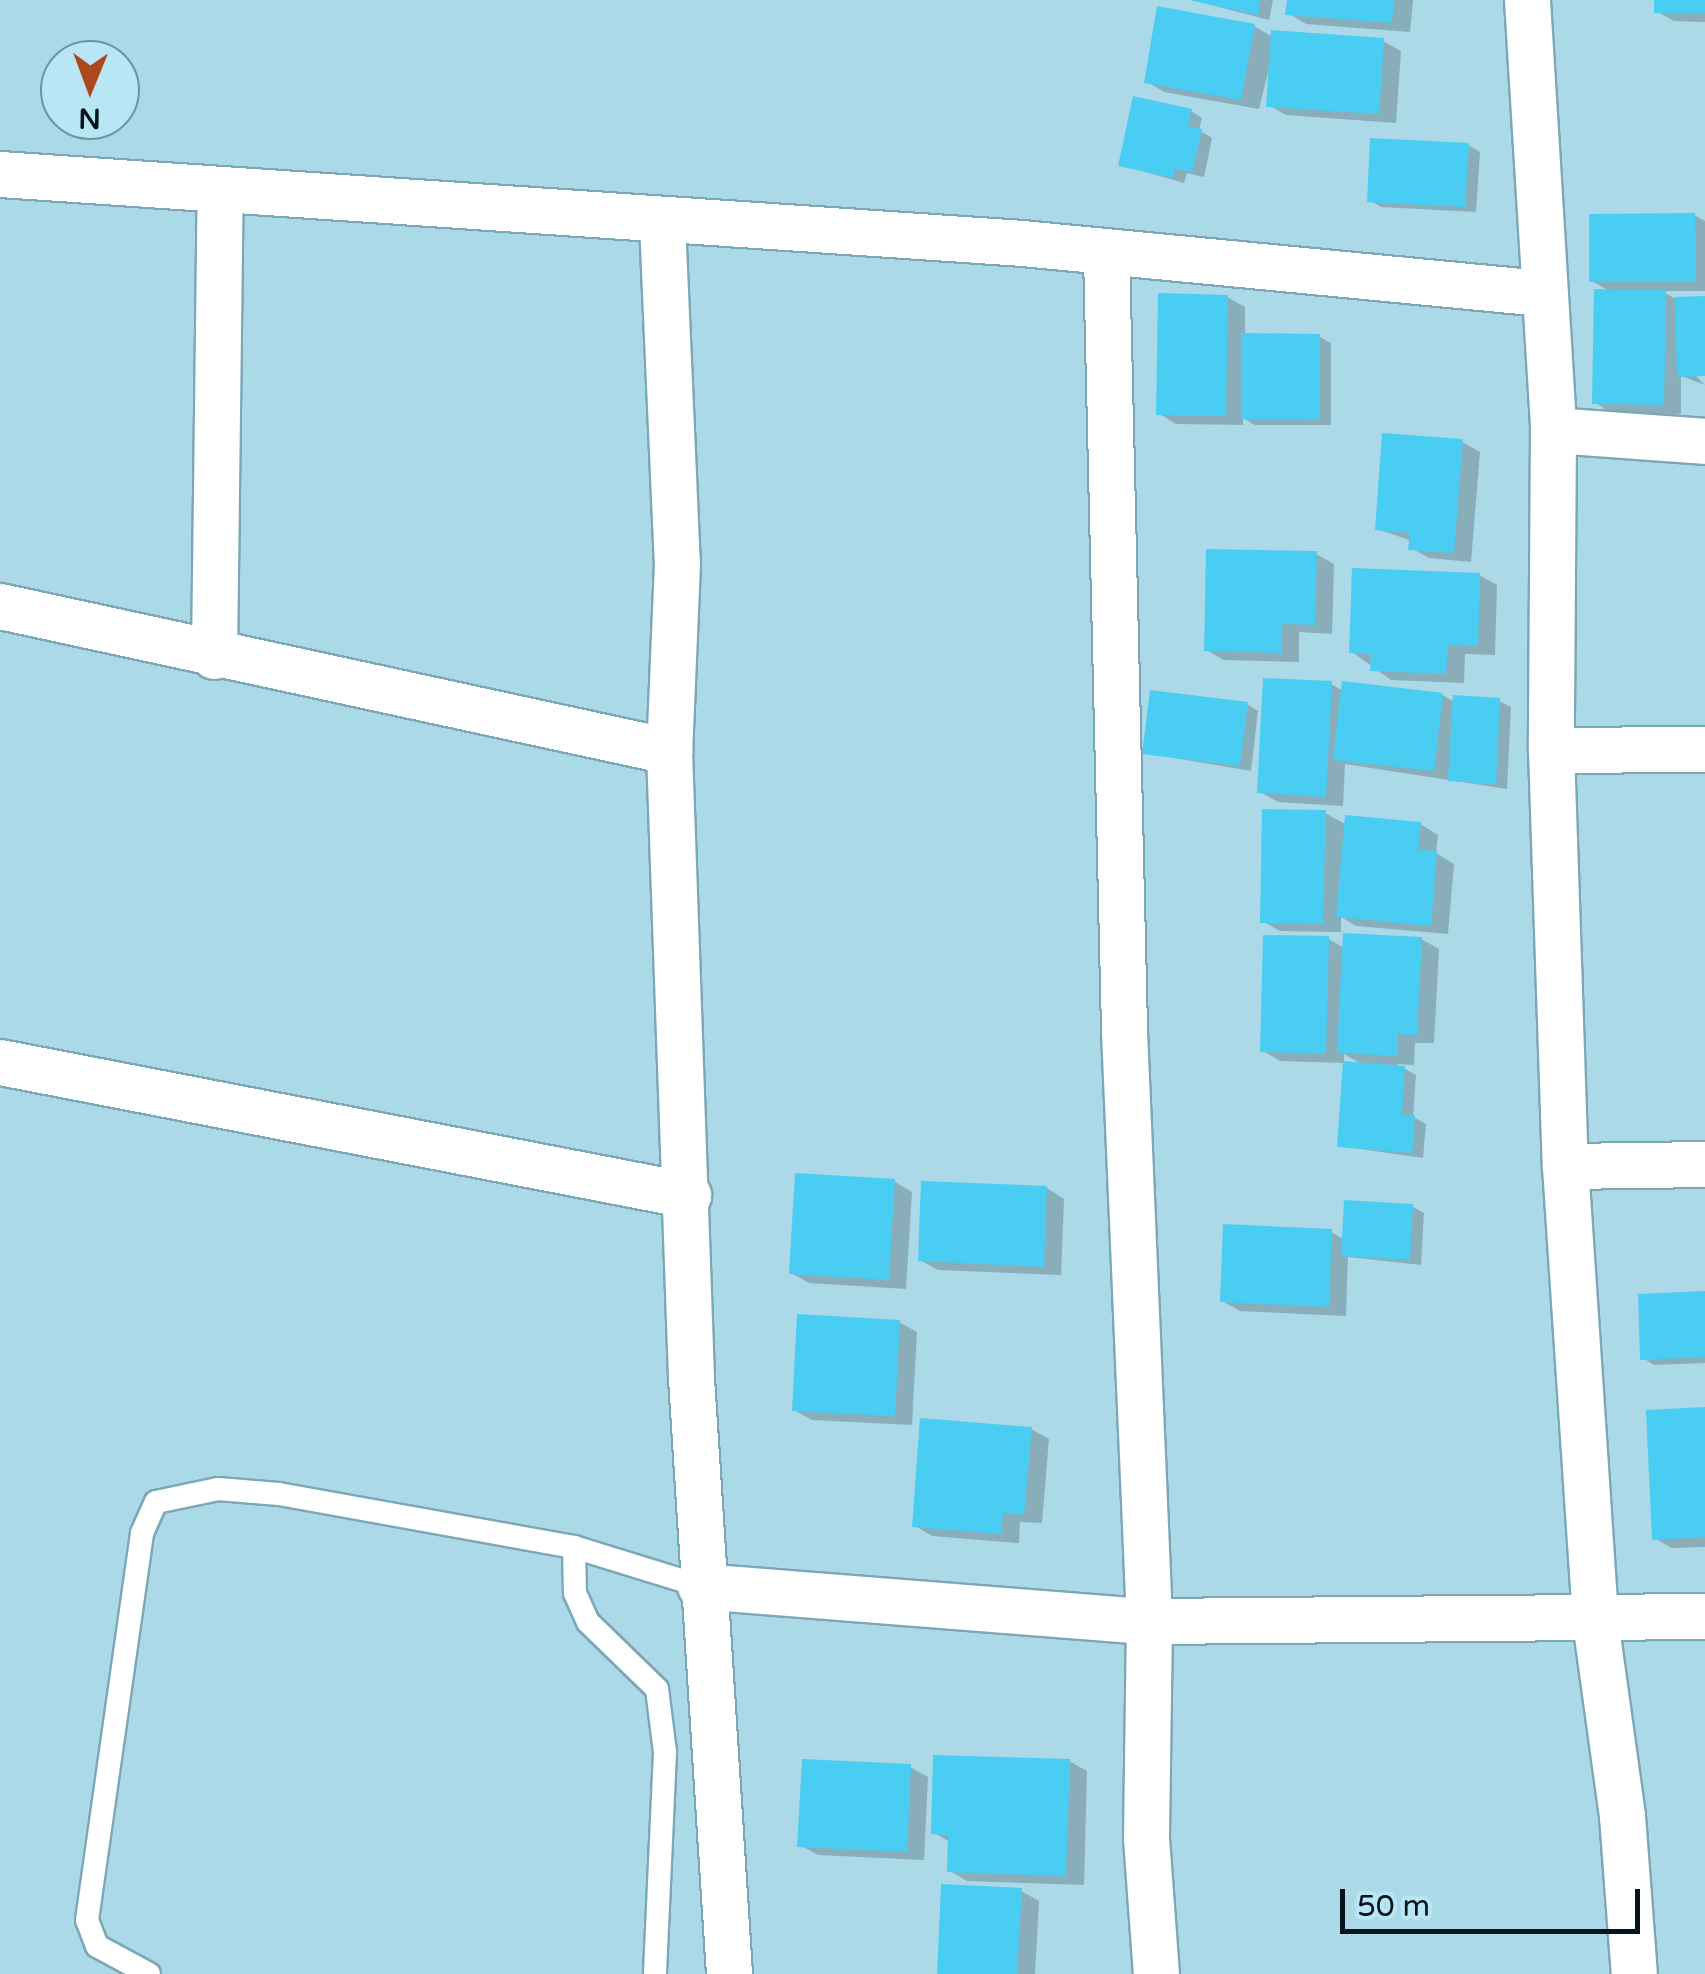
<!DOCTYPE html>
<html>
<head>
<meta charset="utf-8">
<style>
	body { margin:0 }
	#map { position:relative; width:1705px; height:1974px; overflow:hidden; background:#acd9e8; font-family:"Varela Round",sans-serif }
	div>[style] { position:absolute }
	.shadow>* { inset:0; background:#0003 }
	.building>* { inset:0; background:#49cdf2 }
	.roads { filter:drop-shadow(2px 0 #7ca7b6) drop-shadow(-2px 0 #7ca7b6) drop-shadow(0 2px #7ca7b6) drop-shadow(0 -2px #7ca7b6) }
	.service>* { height:22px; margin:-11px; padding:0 11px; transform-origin:11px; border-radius:11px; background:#fff }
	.minor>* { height:45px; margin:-22.5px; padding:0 22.5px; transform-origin:22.5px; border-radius:22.5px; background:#fff }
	span { translate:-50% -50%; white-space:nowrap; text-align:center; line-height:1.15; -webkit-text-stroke:8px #b9e6f5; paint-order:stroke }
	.north { position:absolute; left:40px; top:40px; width:100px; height:100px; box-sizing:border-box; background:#b9e6f5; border:2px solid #71929e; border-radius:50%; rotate:181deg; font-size:28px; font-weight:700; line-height:40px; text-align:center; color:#05151b }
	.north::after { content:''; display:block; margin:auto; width:35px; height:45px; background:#ad471e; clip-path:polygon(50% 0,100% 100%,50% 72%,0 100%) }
	.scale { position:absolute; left:1340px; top:1889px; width:300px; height:45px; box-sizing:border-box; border:5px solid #05151b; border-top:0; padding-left:12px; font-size:30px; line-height:35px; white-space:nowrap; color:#05151b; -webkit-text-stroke:8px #b9e6f5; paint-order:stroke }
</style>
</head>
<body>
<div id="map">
	<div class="shadow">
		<i style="clip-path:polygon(1192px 0,1273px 0,1269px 20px)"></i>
		<i style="clip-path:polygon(1289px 0,1413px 0,1410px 32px,1306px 24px,1288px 13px)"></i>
		<i style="clip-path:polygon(1656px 0,1705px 0,1705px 22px,1674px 21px,1656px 11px)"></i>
		<i style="clip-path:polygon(1254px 26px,1273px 37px,1383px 41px,1401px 51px,1396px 123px,1286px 115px,1268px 105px,1272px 56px,1259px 109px,1164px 92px,1146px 81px)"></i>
		<i style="clip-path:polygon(1191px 111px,1202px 118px,1199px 130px,1212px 138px,1204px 177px,1187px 173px,1184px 183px,1121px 165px)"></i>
		<i style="clip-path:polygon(1468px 145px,1480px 152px,1476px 212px,1381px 207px,1370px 200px)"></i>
		<i style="clip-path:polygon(1694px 215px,1705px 221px,1705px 291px,1662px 291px,1677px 300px,1705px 299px,1705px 373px,1694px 374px,1705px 385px,1681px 376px,1681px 414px,1612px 413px,1594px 402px,1611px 292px,1592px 281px)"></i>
		<i style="clip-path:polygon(1227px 297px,1245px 307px,1245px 336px,1320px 337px,1331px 343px,1331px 425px,1255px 425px,1243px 418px,1243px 425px,1176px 424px,1158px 413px)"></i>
		<i style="clip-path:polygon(1462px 442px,1480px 452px,1471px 562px,1429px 558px,1411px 548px,1412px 541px,1377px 529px)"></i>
		<i style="clip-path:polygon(1316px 554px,1334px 564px,1332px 634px,1299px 632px,1299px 662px,1224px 660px,1206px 650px)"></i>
		<i style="clip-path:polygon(1479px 575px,1497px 585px,1495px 655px,1465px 654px,1464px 683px,1391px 680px,1352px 652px)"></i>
		<i style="clip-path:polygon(1331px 684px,1343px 691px,1442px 695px,1455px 702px,1499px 701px,1511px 707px,1507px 789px,1345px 764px,1343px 806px,1278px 802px,1260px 792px)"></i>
		<i style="clip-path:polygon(1247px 704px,1258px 711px,1251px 771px,1145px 753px)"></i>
		<i style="clip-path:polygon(1325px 813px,1347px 825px,1420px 824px,1438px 835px,1436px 853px,1454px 864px,1448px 934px,1356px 926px,1341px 917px,1341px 932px,1280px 931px,1262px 921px)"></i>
		<i style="clip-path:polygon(1328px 939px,1345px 948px,1421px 939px,1439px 949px,1434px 1043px,1415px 1043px,1414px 1065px,1396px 1064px,1416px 1075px,1413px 1117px,1426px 1124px,1423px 1158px,1339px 1146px,1363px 1065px,1344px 1054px,1344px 1063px,1280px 1061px,1263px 1051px)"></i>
		<i style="clip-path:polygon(895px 1182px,912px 1192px,906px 1289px,809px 1283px,791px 1273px)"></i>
		<i style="clip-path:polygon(1047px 1188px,1064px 1199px,1061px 1275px,938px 1270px,920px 1260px)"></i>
		<i style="clip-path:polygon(1413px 1207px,1424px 1213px,1421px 1265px,1348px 1257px,1346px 1316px,1240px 1311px,1222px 1301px,1331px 1232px,1345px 1240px)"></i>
		<i style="clip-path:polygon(1705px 1294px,1705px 1363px,1654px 1365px,1643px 1358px)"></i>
		<i style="clip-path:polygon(899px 1322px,917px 1332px,912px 1425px,812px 1420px,794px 1410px)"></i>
		<i style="clip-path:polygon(1705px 1410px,1705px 1547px,1672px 1548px,1654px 1538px)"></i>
		<i style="clip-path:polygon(1031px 1429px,1049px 1439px,1042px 1523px,1020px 1522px,1019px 1543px,932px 1536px,914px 1525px)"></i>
		<i style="clip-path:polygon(1069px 1761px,1087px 1771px,1084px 1885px,967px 1881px,950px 1871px,950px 1842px,934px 1833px)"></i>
		<i style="clip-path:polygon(910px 1767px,928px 1777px,924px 1860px,818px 1855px,800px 1845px)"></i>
		<i style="clip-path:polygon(1021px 1891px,1039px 1901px,1035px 1974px,940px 1974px)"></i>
	</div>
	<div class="building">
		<i style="clip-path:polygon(1189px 0,1260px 0,1258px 15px)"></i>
		<i style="clip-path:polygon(1287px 0,1394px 0,1392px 23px,1285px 15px)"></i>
		<i style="clip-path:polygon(1654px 0,1705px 0,1705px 13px,1654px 13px)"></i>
		<i style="clip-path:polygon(1157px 6px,1255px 24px,1241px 100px,1144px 83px)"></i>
		<i style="clip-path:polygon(1271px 30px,1384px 38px,1379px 114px,1266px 107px)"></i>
		<i style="clip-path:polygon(1133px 96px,1192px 109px,1188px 126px,1202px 129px,1192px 172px,1175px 169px,1173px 178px,1118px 166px)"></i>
		<i style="clip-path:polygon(1370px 138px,1469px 143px,1465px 207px,1367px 202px)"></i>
		<i style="clip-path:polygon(1695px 213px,1696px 282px,1589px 282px,1589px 214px)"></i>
		<i style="clip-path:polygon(1594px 289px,1666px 290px,1664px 405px,1592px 404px)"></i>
		<i style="clip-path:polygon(1158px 293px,1228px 295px,1226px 416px,1156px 415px)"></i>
		<i style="clip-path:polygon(1705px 296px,1705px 376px,1677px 377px,1675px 297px)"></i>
		<i style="clip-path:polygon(1241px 333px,1320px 334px,1320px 420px,1241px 419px)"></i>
		<i style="clip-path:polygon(1382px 433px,1463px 439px,1454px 553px,1408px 550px,1410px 533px,1375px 530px)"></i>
		<i style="clip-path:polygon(1206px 549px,1317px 551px,1315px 625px,1282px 624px,1282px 653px,1204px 651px)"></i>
		<i style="clip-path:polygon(1352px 568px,1480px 573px,1478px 646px,1448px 645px,1446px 674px,1370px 671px,1371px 654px,1349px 653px)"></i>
		<i style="clip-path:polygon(1263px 678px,1332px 681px,1326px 797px,1257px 793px)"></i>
		<i style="clip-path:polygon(1342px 681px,1443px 693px,1434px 771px,1333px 760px)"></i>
		<i style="clip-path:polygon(1150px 690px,1248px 702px,1240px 766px,1142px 754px)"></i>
		<i style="clip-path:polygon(1453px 695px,1500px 698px,1496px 784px,1448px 781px)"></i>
		<i style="clip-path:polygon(1262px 809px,1326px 810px,1323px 924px,1260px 923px)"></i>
		<i style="clip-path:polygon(1345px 815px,1421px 822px,1418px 849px,1437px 851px,1431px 926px,1336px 917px)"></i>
		<i style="clip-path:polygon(1343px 933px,1422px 937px,1417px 1035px,1398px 1034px,1397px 1056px,1337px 1053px)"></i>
		<i style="clip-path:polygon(1263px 935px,1329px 936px,1326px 1054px,1260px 1052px)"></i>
		<i style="clip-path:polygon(1343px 1061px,1405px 1066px,1402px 1115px,1415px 1115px,1412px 1153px,1337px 1147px)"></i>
		<i style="clip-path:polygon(795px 1173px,895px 1179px,889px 1280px,789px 1274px)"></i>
		<i style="clip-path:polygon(921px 1181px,1047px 1186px,1044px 1267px,918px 1261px)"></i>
		<i style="clip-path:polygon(1344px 1200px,1413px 1204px,1410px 1260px,1341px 1256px)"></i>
		<i style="clip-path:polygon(1223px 1224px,1332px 1229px,1329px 1307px,1220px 1302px)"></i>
		<i style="clip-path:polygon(1705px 1291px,1705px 1357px,1640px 1360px,1638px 1294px)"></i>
		<i style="clip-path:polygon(797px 1314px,900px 1320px,895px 1416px,792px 1411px)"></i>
		<i style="clip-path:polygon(1705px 1407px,1705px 1537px,1652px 1540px,1646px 1410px)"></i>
		<i style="clip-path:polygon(920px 1418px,1032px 1427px,1024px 1515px,1003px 1513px,1001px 1534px,912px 1527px)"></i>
		<i style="clip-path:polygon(933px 1755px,1070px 1759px,1066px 1876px,947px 1872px,948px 1835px,931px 1834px)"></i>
		<i style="clip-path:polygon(802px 1759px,911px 1764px,907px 1852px,797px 1847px)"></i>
		<i style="clip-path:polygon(941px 1884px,1022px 1888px,1017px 1974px,937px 1974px)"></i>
	</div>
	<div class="roads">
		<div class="service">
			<i style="left:574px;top:1547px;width:46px;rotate:88.8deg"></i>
			<i style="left:575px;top:1593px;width:32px;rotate:66deg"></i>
			<i style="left:588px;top:1622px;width:96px;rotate:44.2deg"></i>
			<i style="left:657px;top:1689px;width:64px;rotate:82.8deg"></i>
			<i style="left:665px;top:1752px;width:222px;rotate:92.6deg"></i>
			<i style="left:149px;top:1974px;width:59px;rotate:-151.7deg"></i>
			<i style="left:97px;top:1946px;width:28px;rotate:-111deg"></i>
			<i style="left:87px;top:1920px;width:391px;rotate:-81.9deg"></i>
			<i style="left:142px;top:1533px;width:34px;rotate:-66deg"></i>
			<i style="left:156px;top:1502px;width:63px;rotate:-11.8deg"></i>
			<i style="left:218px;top:1489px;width:61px;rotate:4.7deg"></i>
			<i style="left:279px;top:1494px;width:300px;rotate:10.2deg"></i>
			<i style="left:574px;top:1547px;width:132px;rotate:17.2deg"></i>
		</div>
		<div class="minor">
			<i style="left:1527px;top:0;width:431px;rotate:86.5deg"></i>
			<i style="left:1553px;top:430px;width:320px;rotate:90.4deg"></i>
			<i style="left:1551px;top:750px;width:416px;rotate:88.1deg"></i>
			<i style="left:1565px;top:1166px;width:456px;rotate:86.2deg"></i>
			<i style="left:1595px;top:1621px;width:197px;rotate:82.1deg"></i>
			<i style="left:1622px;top:1816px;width:158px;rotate:85.7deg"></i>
			<i style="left:0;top:174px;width:1024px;rotate:3.86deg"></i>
			<i style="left:1022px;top:243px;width:521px;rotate:5.5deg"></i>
			<i style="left:662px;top:223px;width:340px;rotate:87.5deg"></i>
			<i style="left:677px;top:563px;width:188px;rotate:92.4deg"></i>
			<i style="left:669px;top:751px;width:627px;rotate:87.99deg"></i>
			<i style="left:691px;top:1378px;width:597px;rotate:86.35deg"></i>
			<i style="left:1106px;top:254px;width:777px;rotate:88.67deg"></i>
			<i style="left:1124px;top:1031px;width:591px;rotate:87.57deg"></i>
			<i style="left:1149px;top:1621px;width:217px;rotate:90.8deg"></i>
			<i style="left:1146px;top:1838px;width:136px;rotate:85.8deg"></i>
			<i style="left:1553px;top:430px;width:152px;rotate:4.1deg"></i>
			<i style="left:0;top:606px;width:685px;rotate:12.23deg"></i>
			<i style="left:214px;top:656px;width:464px;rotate:-89.3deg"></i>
			<i style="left:1551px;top:750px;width:154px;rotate:-0.4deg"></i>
			<i style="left:0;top:1062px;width:701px;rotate:10.94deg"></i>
			<i style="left:1565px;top:1166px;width:140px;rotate:-0.8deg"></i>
			<i style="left:700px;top:1586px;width:450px;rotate:4.5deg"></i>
			<i style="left:1149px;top:1621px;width:556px;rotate:-0.52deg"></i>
		</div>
	</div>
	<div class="north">N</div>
	<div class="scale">50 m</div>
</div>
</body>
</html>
